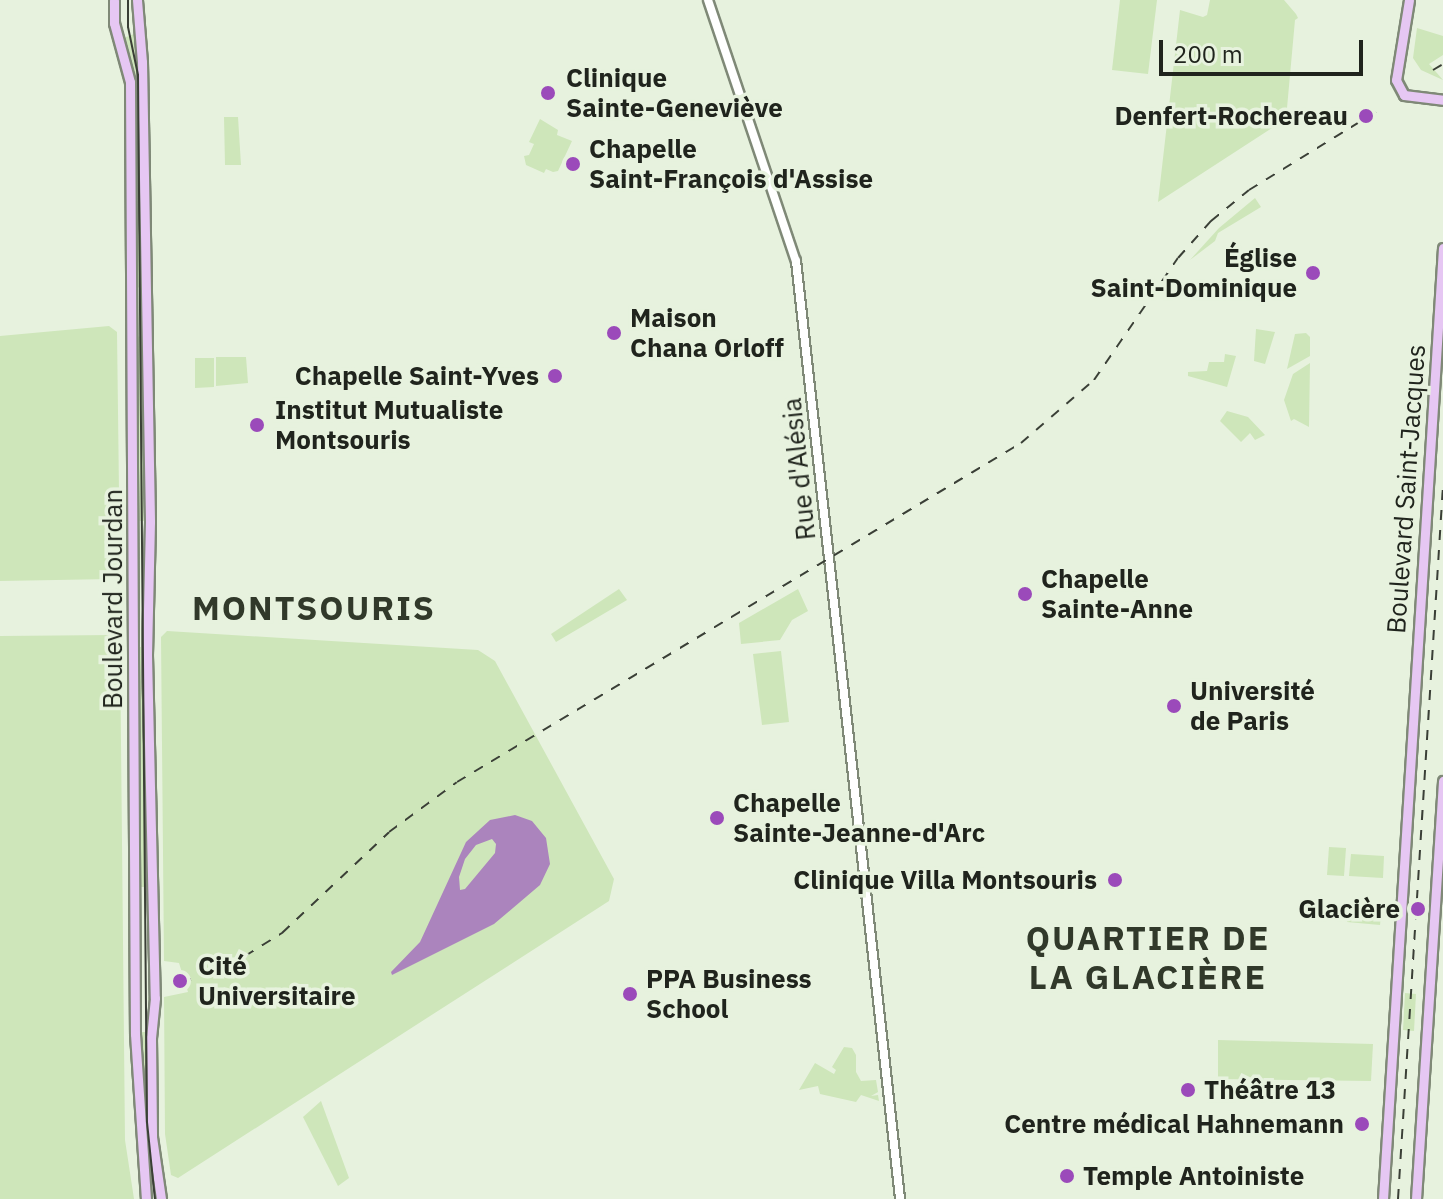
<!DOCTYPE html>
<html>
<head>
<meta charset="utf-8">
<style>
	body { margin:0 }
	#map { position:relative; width:1443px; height:1199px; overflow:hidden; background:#e7f2de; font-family:"IBM Plex Sans",sans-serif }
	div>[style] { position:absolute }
	.green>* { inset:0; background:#cee6ba }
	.water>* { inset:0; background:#ab84bd }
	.roads { filter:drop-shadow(2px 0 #7f8977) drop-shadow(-2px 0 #7f8977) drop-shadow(0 2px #7f8977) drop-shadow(0 -2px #7f8977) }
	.secondary>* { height:8px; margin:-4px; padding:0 4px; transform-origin:4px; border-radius:4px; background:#fff }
	.primary>* { height:9px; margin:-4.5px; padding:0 4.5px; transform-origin:4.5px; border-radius:4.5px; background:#e6c7f3 }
	.tram>* { height:2px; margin:-1px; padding:0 1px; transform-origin:1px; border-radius:1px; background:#3a3f36 }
	.rail>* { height:2px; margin-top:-1px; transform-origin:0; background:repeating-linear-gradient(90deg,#3a3f36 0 10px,transparent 0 20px) }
	.dots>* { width:22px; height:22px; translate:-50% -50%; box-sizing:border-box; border:4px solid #e7f2de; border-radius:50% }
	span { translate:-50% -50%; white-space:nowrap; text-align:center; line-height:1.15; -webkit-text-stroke:7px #e7f2de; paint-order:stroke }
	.poi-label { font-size:26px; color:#20241d; font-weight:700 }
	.left { translate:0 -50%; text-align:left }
	.right { translate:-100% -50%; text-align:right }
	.street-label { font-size:26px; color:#20241d }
	.district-label { font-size:34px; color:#31392a; font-weight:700; letter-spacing:2px }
	.scale { position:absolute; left:1159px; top:40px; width:204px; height:36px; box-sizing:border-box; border:4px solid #20241d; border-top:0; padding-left:10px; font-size:24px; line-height:28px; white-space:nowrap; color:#20241d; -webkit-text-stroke:6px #e7f2de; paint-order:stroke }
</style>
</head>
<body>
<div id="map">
	<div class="green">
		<i style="clip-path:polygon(1120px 0,1157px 0,1148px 74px,1112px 70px)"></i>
		<i style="clip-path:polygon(1210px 0,1284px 0,1296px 14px,1298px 18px,1295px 20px,1286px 119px,1158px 202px,1180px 10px,1203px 17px,1207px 15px)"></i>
		<i style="clip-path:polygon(1417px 28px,1443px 36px,1443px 55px,1429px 64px,1443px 80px,1421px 70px,1413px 58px)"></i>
		<i style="clip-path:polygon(134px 34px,138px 57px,141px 197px,134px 197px,132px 80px,121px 39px)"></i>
		<i style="clip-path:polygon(224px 117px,238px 117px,241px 165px,225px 165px)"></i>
		<i style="clip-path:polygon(540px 119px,558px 130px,557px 135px,572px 141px,558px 171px,553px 172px,546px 169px,544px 173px,526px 165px,524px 156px,529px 155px,534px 144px,529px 142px)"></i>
		<i style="clip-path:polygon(1255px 198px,1261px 207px,1218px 233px,1215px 241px,1190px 260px,1219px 228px)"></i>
		<i style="clip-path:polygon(134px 208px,141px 208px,142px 287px,134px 288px)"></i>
		<i style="clip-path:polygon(109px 326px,117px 332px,120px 572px,112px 579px,0 581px,0 336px)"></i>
		<i style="clip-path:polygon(1256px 329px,1275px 332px,1265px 364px,1254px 361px)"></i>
		<i style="clip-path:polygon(1306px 333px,1310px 337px,1310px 356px,1287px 369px,1295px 334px)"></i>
		<i style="clip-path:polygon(143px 336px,147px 521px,133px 521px,135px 337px)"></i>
		<i style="clip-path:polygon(1225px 354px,1236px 356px,1227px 387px,1188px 376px,1188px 372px,1207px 371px,1209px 362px,1224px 362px)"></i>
		<i style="clip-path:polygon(216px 357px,246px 357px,248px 383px,216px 386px)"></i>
		<i style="clip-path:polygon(195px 358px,214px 358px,214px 387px,195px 388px)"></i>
		<i style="clip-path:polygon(1310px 363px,1309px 427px,1294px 419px,1291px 421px,1284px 400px,1293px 374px)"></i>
		<i style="clip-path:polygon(1227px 411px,1248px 417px,1265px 435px,1255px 440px,1250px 433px,1241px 442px,1220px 421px)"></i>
		<i style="clip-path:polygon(619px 589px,627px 600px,556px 642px,551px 634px)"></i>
		<i style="clip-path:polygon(798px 589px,808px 611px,792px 620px,780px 640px,741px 644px,739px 623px)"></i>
		<i style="clip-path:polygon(167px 631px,478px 650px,495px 661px,614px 879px,609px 901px,178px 1178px,171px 1175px,165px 1134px,164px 997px,188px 992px,179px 963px,164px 961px,161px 637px)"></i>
		<i style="clip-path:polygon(113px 635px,120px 642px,125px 1140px,134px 1199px,0 1199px,0 636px)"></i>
		<i style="clip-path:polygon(138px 647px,144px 647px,146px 847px,151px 883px,147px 883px,147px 887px,140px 887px)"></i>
		<i style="clip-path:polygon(781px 651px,789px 722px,762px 725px,753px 654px)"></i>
		<i style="clip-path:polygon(1329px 847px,1346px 848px,1344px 876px,1327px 875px)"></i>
		<i style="clip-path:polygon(1351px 854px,1384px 856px,1383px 878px,1349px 876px)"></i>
		<i style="clip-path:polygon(1348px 902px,1382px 905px,1380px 925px,1347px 922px)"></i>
		<i style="clip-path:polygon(1405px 993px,1416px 994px,1414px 1031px,1403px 1030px)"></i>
		<i style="clip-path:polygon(148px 997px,152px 997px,153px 1174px,146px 1175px,137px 1032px,148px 1032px)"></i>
		<i style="clip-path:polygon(1218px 1040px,1373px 1044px,1371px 1081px,1218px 1079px)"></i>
		<i style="clip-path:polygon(844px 1047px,852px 1048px,856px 1055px,856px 1072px,861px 1081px,876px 1080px,878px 1092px,871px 1096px,878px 1095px,879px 1101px,861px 1095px,856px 1102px,820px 1094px,818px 1086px,799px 1090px,815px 1063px,834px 1074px,836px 1070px,832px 1067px)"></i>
		<i style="clip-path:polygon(321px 1101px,349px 1178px,338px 1186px,303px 1117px)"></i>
	</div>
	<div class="water">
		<i style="clip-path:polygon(evenodd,515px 815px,532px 821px,546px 838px,550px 864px,540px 885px,494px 924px,392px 975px,391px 972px,420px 942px,466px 842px,490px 820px,515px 815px,492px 839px,496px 844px,495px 853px,465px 889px,460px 890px,459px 877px,465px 859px,476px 845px,492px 839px)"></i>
	</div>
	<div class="roads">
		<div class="secondary">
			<i style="left:708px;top:0;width:275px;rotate:71.4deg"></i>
			<i style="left:796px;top:261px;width:944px;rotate:83.67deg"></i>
		</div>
		<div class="primary">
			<i style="left:114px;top:0;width:23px;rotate:90deg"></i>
			<i style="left:114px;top:23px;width:61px;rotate:74.8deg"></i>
			<i style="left:130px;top:82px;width:952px;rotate:89.7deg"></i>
			<i style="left:135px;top:1034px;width:165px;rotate:86.2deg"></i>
			<i style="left:137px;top:0;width:62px;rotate:85.4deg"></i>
			<i style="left:142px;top:62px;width:460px;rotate:89deg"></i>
			<i style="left:150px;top:522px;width:133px;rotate:91.3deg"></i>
			<i style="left:147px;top:655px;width:343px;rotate:88.7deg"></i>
			<i style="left:155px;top:998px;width:40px;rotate:95.7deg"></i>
			<i style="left:151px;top:1038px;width:99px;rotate:89.4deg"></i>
			<i style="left:152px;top:1137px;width:63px;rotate:81.7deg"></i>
			<i style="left:1409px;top:0;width:81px;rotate:99.2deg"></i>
			<i style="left:1396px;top:80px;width:17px;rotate:62deg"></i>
			<i style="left:1404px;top:95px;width:39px;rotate:7deg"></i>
			<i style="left:1383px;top:1199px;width:953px;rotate:-86.39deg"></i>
			<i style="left:1416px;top:1199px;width:419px;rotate:-86.3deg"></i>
		</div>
	</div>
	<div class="tram">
		<i style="left:128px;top:0;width:27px;rotate:90deg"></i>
		<i style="left:128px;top:27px;width:49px;rotate:78.2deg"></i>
		<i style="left:138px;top:75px;width:1047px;rotate:89.51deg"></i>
		<i style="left:147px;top:1122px;width:77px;rotate:84.1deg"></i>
	</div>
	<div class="rail">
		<i style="left:1433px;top:70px;width:12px;rotate:-31deg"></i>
		<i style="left:182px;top:983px;width:69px;rotate:-23.2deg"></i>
		<i style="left:245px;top:956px;width:44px;rotate:-31.9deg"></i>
		<i style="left:282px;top:933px;width:147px;rotate:-43.3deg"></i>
		<i style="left:389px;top:832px;width:84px;rotate:-36.3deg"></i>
		<i style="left:457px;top:782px;width:658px;rotate:-31.01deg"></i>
		<i style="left:1021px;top:443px;width:96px;rotate:-40.8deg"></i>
		<i style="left:1094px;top:380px;width:148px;rotate:-55.5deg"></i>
		<i style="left:1178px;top:258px;width:50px;rotate:-48.3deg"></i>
		<i style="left:1211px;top:221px;width:49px;rotate:-39.2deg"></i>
		<i style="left:1249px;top:190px;width:149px;rotate:-31.6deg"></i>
		<i style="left:1398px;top:1199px;width:714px;rotate:-86.39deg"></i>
	</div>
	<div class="dots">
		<i style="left:548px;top:93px;background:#9b4aba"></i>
		<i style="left:1366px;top:116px;background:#9b4aba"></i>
		<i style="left:573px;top:164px;background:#9b4aba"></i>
		<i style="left:1313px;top:273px;background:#9b4aba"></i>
		<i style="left:614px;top:333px;background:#9b4aba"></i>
		<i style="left:555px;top:376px;background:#9b4aba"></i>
		<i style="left:257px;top:425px;background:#9b4aba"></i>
		<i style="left:1025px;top:594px;background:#9b4aba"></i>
		<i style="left:1174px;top:706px;background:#9b4aba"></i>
		<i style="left:717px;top:818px;background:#9b4aba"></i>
		<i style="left:1115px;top:880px;background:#9b4aba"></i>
		<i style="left:1418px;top:909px;background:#9b4aba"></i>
		<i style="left:180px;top:981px;background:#9b4aba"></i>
		<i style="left:630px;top:994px;background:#9b4aba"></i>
		<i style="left:1188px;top:1090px;background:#9b4aba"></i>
		<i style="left:1362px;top:1124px;background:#9b4aba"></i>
		<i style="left:1067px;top:1176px;background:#9b4aba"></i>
	</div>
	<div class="poi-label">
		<span class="left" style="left:566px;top:93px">Clinique<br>Sainte-Geneviève</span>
		<span class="right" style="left:1348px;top:116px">Denfert-Rochereau</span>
		<span class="left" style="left:589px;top:164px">Chapelle<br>Saint-François d'Assise</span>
		<span class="right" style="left:1297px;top:273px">Église<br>Saint-Dominique</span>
		<span class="left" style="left:630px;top:333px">Maison<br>Chana Orloff</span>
		<span class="right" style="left:539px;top:376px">Chapelle Saint-Yves</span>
		<span class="left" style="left:275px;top:425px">Institut Mutualiste<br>Montsouris</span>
		<span class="left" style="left:1041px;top:594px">Chapelle<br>Sainte-Anne</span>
		<span class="left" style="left:1190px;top:706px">Université<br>de Paris</span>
		<span class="left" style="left:733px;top:818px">Chapelle<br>Sainte-Jeanne-d'Arc</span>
		<span class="right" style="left:1097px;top:880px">Clinique Villa Montsouris</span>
		<span class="right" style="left:1400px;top:909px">Glacière</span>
		<span class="left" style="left:198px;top:981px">Cité<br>Universitaire</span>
		<span class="left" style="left:646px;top:994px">PPA Business<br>School</span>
		<span class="left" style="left:1204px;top:1090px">Théâtre 13</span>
		<span class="right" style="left:1344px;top:1124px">Centre médical Hahnemann</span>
		<span class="left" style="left:1083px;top:1176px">Temple Antoiniste</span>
	</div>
	<div class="street-label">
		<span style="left:799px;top:469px;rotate:-96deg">Rue d'Alésia</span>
		<span style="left:1406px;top:489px;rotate:-86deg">Boulevard Saint-Jacques</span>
		<span style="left:113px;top:599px;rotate:-90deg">Boulevard Jourdan</span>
	</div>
	<div class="district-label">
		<span style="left:314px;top:608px">MONTSOURIS</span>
		<span style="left:1148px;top:957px">QUARTIER DE<br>LA GLACIÈRE</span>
	</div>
	<div class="scale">200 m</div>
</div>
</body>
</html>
